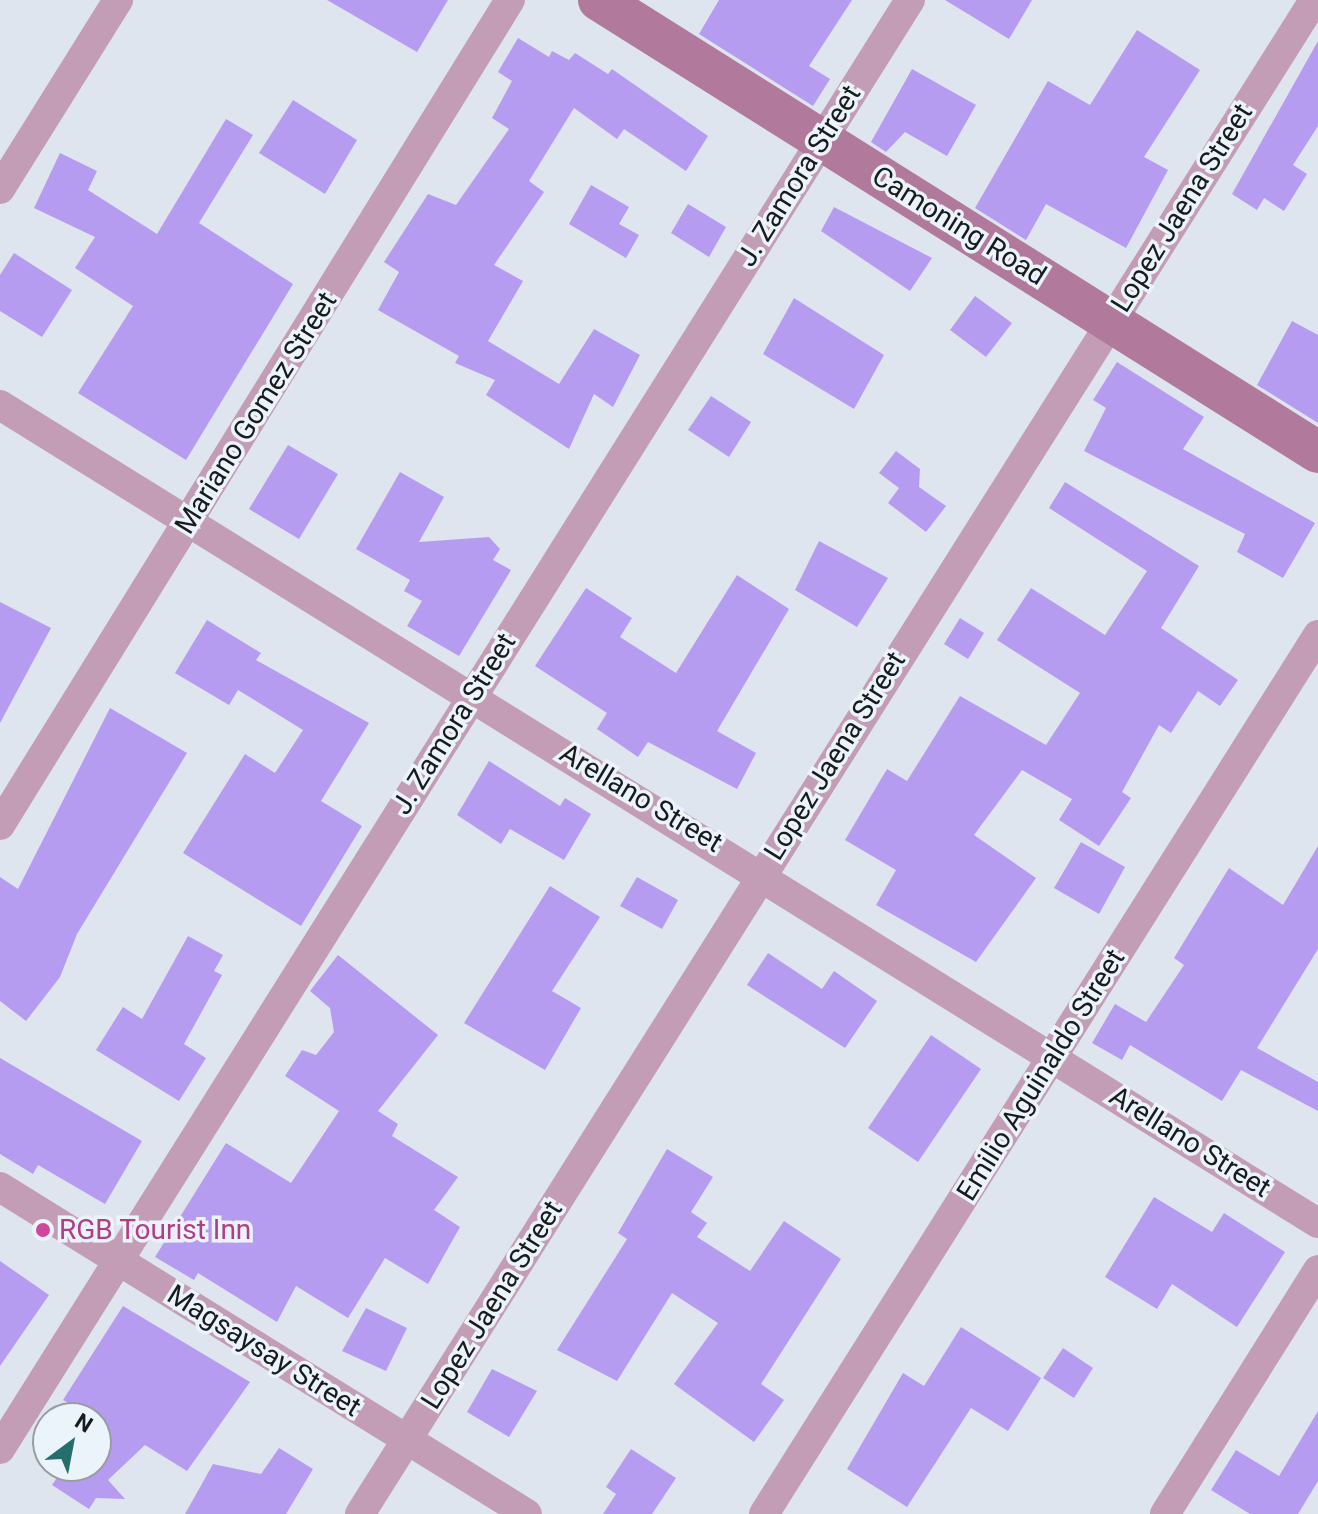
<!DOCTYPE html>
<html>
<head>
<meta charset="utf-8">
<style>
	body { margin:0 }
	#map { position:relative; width:1318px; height:1514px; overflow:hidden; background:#dee5ee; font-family:Roboto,sans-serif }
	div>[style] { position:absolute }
	.building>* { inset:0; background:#b69cf1 }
	.street>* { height:30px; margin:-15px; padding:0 15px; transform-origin:15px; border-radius:15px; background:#c39db5 }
	.secondary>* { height:42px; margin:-21px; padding:0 21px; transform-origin:21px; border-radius:21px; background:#b17a9d }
	.dots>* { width:22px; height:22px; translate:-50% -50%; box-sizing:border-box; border:4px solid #ebf3fb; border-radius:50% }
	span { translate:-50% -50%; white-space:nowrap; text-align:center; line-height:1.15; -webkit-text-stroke:7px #ebf3fb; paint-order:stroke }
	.street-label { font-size:28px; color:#181b1d }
	.hotel-label { font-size:28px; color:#b23c85 }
	.left { translate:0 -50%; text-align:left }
	.north { position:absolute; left:32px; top:1402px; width:80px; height:80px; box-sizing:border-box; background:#ebf3fb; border:2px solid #979da2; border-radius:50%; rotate:32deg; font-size:22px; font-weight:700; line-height:32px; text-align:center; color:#181b1d }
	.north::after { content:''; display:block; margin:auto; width:28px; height:36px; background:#246f6c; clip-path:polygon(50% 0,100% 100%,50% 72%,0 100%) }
</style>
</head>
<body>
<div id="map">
	<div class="building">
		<i style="clip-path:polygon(327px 0,448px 0,417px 52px)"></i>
		<i style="clip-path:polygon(719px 0,852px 0,809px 66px,830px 79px,813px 106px,699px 34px)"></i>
		<i style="clip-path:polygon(945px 0,1032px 0,1009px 39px)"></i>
		<i style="clip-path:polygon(1137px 30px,1200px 70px,1144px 157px,1168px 170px,1126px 248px,1046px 204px,1026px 240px,975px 208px,1048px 81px,1090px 105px)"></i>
		<i style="clip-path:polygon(518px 38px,549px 57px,552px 51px,569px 60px,575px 53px,608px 74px,612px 69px,708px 136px,686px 171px,624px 129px,617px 139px,574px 108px,529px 181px,544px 192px,494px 265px,523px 281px,488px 341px,559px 384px,594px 329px,640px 355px,613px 407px,594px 394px,569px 449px,486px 395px,495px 380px,455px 363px,459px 356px,378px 310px,399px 272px,384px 262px,428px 194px,456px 205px,509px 129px,492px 118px,512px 81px,498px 72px)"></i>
		<i style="clip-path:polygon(1318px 41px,1318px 126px,1293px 165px,1307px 174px,1284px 211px,1264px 198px,1257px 210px,1232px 194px)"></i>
		<i style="clip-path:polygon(912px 69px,976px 105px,947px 156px,905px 132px,886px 152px,871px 142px)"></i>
		<i style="clip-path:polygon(293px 100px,357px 140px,325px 194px,259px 153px)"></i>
		<i style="clip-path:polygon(226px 119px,253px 135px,199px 223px,293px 284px,186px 460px,78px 393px,133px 306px,75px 268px,95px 237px,34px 208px,60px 153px,97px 171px,88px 190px,157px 234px)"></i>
		<i style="clip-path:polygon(591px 185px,629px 207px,619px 224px,639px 235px,626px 258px,569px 224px)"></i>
		<i style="clip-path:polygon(688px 204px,726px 227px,709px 257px,671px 233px)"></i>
		<i style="clip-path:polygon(834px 207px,932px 258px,910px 291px,821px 231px)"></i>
		<i style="clip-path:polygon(14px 253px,72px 290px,42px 337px,0 311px,0 275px)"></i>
		<i style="clip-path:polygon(975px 296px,1012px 323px,986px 357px,950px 330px)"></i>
		<i style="clip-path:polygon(794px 298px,884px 355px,854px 409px,763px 354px)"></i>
		<i style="clip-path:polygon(1292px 321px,1318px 335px,1318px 423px,1257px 385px)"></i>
		<i style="clip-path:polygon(1117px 362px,1204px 417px,1183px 449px,1315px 523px,1283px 578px,1237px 552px,1245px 534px,1084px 451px,1106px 408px,1093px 400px)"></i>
		<i style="clip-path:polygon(711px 396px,751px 422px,729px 457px,688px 430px)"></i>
		<i style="clip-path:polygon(288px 445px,338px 474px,299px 539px,249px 509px)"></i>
		<i style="clip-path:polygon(896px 451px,920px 469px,919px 487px,946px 506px,926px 532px,888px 503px,899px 488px,879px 473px)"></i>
		<i style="clip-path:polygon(400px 472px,444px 497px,419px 542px,489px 537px,500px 549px,493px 560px,511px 570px,459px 656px,407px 626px,422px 601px,404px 591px,410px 580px,356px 549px)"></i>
		<i style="clip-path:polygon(1065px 482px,1199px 566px,1161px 628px,1238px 680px,1220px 706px,1198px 691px,1171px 733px,1159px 725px,1122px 792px,1131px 798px,1099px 846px,1059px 820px,1072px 799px,1022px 770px,974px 835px,1036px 878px,976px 962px,876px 905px,896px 870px,845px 840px,887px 769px,907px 781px,960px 696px,1046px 745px,1080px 693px,997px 640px,1031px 588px,1105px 635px,1147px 571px,1049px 508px)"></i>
		<i style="clip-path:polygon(819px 541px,888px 578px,857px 627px,795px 590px)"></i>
		<i style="clip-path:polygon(737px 575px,789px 609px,717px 731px,756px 753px,737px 789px,648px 742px,638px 757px,597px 729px,607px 713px,535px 666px,586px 588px,632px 618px,620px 637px,676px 673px)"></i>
		<i style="clip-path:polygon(0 602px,51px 628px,0 723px)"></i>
		<i style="clip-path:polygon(960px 618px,984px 633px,968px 659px,944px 644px)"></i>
		<i style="clip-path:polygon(207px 620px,261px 653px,256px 660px,369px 723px,321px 801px,362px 826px,301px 926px,183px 853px,245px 754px,275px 773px,303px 730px,238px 690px,229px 705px,175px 673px)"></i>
		<i style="clip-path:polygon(110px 708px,187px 753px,77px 934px,60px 977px,26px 1021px,0 1001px,0 877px,18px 889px)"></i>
		<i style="clip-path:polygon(489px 761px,560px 806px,565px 798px,591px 814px,564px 860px,510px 829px,501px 844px,457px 815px)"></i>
		<i style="clip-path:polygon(1081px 842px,1125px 867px,1099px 914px,1054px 888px)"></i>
		<i style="clip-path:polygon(1318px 846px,1318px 949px,1257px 1048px,1318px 1082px,1318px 1111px,1241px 1070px,1222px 1101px,1130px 1045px,1122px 1060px,1092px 1043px,1115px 1004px,1146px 1022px,1184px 965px,1174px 958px,1229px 868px,1283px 905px)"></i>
		<i style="clip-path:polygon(637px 877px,678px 900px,662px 929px,620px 906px)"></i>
		<i style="clip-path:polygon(550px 886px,600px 917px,552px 991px,581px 1008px,545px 1070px,464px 1023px)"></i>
		<i style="clip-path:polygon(188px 936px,223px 955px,214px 971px,222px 975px,184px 1044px,206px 1058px,179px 1101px,96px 1050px,123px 1007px,142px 1019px)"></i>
		<i style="clip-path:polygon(768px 953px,822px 989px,834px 971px,877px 1001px,845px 1048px,747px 985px)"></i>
		<i style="clip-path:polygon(338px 955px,438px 1035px,378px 1111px,398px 1124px,392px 1136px,458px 1177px,434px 1210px,460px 1227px,428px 1284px,385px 1258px,348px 1318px,296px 1286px,277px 1322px,198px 1273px,194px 1280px,155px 1257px,226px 1143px,291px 1183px,339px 1111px,285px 1076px,302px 1050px,316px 1055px,334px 1032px,330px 1008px,310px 991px)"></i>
		<i style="clip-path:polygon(931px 1035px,981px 1069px,918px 1162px,868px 1128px)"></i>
		<i style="clip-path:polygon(0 1058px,142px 1141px,105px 1204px,38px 1165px,33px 1174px,0 1154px)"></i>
		<i style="clip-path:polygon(667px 1149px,713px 1177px,691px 1212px,707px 1223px,697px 1237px,750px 1271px,784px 1221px,841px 1259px,761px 1384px,784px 1400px,754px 1442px,674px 1384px,718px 1323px,672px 1293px,617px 1381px,557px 1350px,627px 1239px,618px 1233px)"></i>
		<i style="clip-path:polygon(1154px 1197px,1212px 1232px,1224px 1213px,1285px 1252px,1237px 1327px,1172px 1284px,1157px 1309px,1105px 1277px)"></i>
		<i style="clip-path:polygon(0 1261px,49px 1295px,0 1366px)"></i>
		<i style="clip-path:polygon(123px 1306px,250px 1382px,187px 1471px,145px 1445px,108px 1480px,125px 1499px,96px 1498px,89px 1509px,52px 1485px,65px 1466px,96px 1466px,96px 1418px,63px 1400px)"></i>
		<i style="clip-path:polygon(366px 1308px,407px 1328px,386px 1371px,342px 1351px)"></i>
		<i style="clip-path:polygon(961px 1327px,1041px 1378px,1008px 1431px,971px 1408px,907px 1507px,847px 1469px,903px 1373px,924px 1386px)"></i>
		<i style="clip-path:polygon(1063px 1348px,1093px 1368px,1074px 1398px,1043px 1378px)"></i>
		<i style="clip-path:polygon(492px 1369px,537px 1391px,509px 1437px,467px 1412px)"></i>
		<i style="clip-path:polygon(1318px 1411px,1318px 1481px,1298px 1514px,1250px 1514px,1211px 1490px,1236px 1450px,1279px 1476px)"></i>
		<i style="clip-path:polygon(279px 1448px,313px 1469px,286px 1514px,185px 1514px,213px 1464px,261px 1474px)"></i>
		<i style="clip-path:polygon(631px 1449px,676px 1478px,652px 1514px,603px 1514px,616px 1494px,606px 1487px)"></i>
	</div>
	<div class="street">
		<i style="left:0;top:189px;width:223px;rotate:-58deg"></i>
		<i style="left:0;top:405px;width:1551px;rotate:31.83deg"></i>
		<i style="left:0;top:825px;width:970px;rotate:-58.28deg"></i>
		<i style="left:0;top:1187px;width:620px;rotate:31.82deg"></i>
		<i style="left:0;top:1449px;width:1711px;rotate:-57.87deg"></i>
		<i style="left:360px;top:1514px;width:1790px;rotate:-57.78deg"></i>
		<i style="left:764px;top:1514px;width:1039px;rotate:-57.78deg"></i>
		<i style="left:1165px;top:1514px;width:288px;rotate:-57.9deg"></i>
	</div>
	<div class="secondary">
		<i style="left:599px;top:0;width:849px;rotate:32.16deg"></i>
	</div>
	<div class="dots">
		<i style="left:43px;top:1230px;background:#d1479c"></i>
	</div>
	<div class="street-label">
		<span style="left:799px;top:176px;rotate:-58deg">J. Zamora Street</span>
		<span style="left:1182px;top:208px;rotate:-58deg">Lopez Jaena Street</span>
		<span style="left:959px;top:226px;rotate:32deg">Camoning Road</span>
		<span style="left:256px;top:413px;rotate:-58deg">Mariano Gomez Street</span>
		<span style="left:454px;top:724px;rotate:-58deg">J. Zamora Street</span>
		<span style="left:835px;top:756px;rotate:-58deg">Lopez Jaena Street</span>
		<span style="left:641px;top:798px;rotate:31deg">Arellano Street</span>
		<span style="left:1041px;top:1075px;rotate:-58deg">Emilio Aguinaldo Street</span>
		<span style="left:1190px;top:1142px;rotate:32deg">Arellano Street</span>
		<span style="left:492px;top:1305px;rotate:-58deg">Lopez Jaena Street</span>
		<span style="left:264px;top:1351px;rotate:32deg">Magsaysay Street</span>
	</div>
	<div class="hotel-label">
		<span class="left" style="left:59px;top:1230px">RGB Tourist Inn</span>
	</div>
	<div class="north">N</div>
</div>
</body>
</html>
